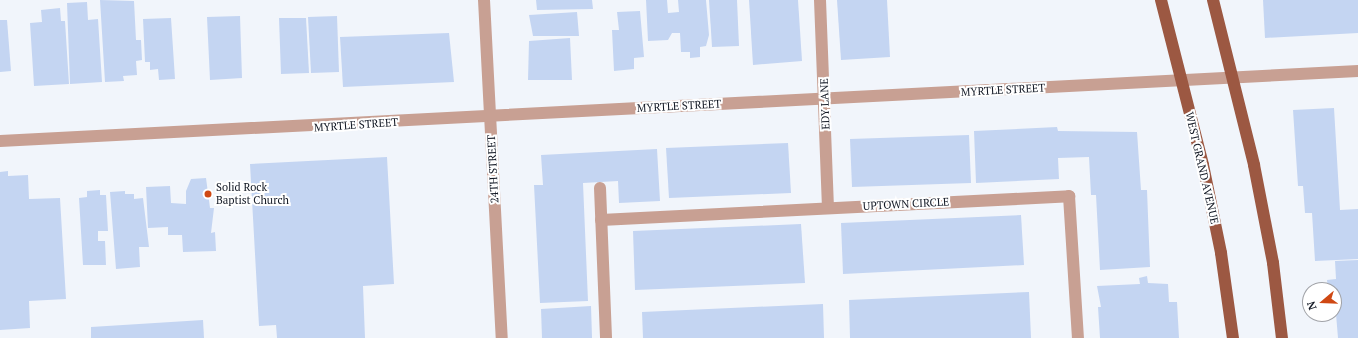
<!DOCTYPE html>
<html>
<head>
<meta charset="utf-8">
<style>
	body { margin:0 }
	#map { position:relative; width:1358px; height:338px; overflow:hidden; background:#f1f5fb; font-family:"PT Serif",serif }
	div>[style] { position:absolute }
	.building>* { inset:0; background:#c4d5f2 }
	.minor>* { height:12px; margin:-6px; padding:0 6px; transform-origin:6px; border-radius:6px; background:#c8a093 }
	.major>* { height:12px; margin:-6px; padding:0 6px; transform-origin:6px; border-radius:6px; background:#9c5842 }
	.dots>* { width:11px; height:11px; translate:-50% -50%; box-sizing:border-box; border:2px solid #fff; border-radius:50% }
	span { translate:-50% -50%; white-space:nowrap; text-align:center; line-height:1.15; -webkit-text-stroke:4px #fff; paint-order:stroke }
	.street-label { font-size:11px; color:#111723 }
	.poi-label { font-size:11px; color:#111723 }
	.left { translate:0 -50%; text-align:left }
	.north { position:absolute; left:1302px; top:282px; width:40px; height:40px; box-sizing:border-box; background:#fff; border:1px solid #a0a2a7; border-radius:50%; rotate:251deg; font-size:11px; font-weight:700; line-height:16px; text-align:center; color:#111723 }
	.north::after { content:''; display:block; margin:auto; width:14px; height:18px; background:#cf4813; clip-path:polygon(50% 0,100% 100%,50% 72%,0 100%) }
</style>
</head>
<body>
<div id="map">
	<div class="building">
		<i style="clip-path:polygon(100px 0,134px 1px,136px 40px,141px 40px,142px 60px,136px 61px,137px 75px,123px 76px,124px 81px,105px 82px)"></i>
		<i style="clip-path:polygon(536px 0,592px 0,593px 9px,537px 10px)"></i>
		<i style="clip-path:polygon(646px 0,667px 0,668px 13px,679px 12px,678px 0,706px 0,709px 35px,706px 46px,700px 47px,700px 57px,690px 58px,690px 52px,681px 52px,680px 33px,672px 33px,668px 40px,648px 41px)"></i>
		<i style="clip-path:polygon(709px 0,737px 0,739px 46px,712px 47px)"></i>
		<i style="clip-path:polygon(749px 0,798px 0,802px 61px,753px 65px)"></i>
		<i style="clip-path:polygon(837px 0,887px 0,890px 57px,841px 60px)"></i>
		<i style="clip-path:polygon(1263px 0,1358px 0,1358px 33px,1265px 38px)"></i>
		<i style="clip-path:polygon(87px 2px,88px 20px,98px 19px,102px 82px,70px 84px,67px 3px)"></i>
		<i style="clip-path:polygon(60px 8px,61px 21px,65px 21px,69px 84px,34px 86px,30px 23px,42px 22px,41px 10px)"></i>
		<i style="clip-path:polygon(640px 11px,644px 57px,634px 58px,634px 69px,614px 71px,612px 30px,619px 30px,617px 12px)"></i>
		<i style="clip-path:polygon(577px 12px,579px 36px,533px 36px,529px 15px)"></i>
		<i style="clip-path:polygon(240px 16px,242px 78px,210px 80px,207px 17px)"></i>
		<i style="clip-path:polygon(337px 16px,339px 72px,311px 73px,308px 17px)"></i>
		<i style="clip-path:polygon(171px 18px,175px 79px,159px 80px,158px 69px,150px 70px,150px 62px,145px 62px,143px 19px)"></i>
		<i style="clip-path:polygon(279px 18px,306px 18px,309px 73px,281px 74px)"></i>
		<i style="clip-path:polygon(0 20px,7px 20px,11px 71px,0 72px)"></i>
		<i style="clip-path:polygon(449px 33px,454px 82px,343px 87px,340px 37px)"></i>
		<i style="clip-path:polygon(570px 38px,572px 80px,528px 80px,529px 41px)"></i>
		<i style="clip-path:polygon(1334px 108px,1340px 210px,1358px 209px,1358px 259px,1315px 261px,1312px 213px,1305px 213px,1303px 186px,1298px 186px,1293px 110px)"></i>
		<i style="clip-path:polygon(1057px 127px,1058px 131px,1137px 132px,1141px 190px,1147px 190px,1150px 267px,1100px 270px,1096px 195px,1091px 195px,1089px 157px,1058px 158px,1059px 179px,976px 183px,974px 131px)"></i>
		<i style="clip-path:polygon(969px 135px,971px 183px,852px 187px,850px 139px)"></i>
		<i style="clip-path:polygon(788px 143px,791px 193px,669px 198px,666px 148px)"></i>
		<i style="clip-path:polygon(657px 149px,660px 201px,619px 203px,618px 181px,583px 183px,588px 301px,540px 303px,534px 185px,543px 185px,541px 155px)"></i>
		<i style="clip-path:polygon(387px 157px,394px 284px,363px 286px,365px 338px,277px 338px,276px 325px,259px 326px,250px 164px)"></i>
		<i style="clip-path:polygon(8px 171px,8px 176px,28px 175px,29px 199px,60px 198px,66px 299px,29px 301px,30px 328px,0 330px,0 172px)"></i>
		<i style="clip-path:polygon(206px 178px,210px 208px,214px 208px,211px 233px,215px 232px,216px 251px,183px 252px,182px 235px,168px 235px,168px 227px,148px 228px,146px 187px,170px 186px,171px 203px,186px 204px,186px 191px,191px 179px)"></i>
		<i style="clip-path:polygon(100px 190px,100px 195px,106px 195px,108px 231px,98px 231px,98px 241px,105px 241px,106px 265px,83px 265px,79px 198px,87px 197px,87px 191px)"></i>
		<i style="clip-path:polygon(125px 191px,125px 194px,134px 194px,134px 199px,143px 198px,149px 247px,139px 247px,140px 267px,116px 269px,110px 192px)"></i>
		<i style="clip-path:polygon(1021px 215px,1024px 265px,843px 274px,841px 223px)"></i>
		<i style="clip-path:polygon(801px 224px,805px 283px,635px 290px,633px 231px)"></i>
		<i style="clip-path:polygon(1358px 260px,1358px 338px,1338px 338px,1334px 290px,1328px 290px,1327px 280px,1336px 279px,1335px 261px)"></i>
		<i style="clip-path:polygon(1147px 276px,1148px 283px,1168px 284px,1169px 302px,1177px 302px,1179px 338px,1100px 338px,1098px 307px,1101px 307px,1097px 286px,1140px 284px,1139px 278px)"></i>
		<i style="clip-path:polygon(1029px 292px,1031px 338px,850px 338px,849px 300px)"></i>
		<i style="clip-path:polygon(823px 304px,824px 338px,643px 338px,642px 312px)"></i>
		<i style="clip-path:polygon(591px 306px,592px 338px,542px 338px,541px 309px)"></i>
		<i style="clip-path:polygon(203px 320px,204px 338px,91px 338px,91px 327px)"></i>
	</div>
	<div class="minor">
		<i style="left:484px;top:0;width:338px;rotate:87deg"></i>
		<i style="left:820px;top:0;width:208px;rotate:87.8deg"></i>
		<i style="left:0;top:141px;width:1360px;rotate:-2.95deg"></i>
		<i style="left:600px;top:188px;width:150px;rotate:87.7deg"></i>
		<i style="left:601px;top:220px;width:469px;rotate:-2.9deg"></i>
		<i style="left:1069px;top:196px;width:142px;rotate:86.4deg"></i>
	</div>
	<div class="major">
		<i style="left:1161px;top:0;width:170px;rotate:75.7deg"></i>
		<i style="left:1203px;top:165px;width:90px;rotate:78.4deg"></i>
		<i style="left:1221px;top:253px;width:86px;rotate:82deg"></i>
		<i style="left:1213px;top:0;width:170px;rotate:76deg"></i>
		<i style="left:1254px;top:165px;width:100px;rotate:79deg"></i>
		<i style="left:1273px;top:263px;width:76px;rotate:83.2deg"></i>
	</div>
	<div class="dots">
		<i style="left:208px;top:194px;background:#cf4813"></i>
	</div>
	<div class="street-label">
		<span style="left:1003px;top:90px;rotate:-3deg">MYRTLE STREET</span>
		<span style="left:825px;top:104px;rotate:-92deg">EDY LANE</span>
		<span style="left:679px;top:106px;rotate:-3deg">MYRTLE STREET</span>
		<span style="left:356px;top:125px;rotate:-4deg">MYRTLE STREET</span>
		<span style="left:1202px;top:168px;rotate:77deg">WEST GRAND AVENUE</span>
		<span style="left:493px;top:169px;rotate:-93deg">24TH STREET</span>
		<span style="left:906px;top:204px;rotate:-3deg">UPTOWN CIRCLE</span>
	</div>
	<div class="poi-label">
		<span class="left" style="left:216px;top:194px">Solid Rock<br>Baptist Church</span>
	</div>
	<div class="north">N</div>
</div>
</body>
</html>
